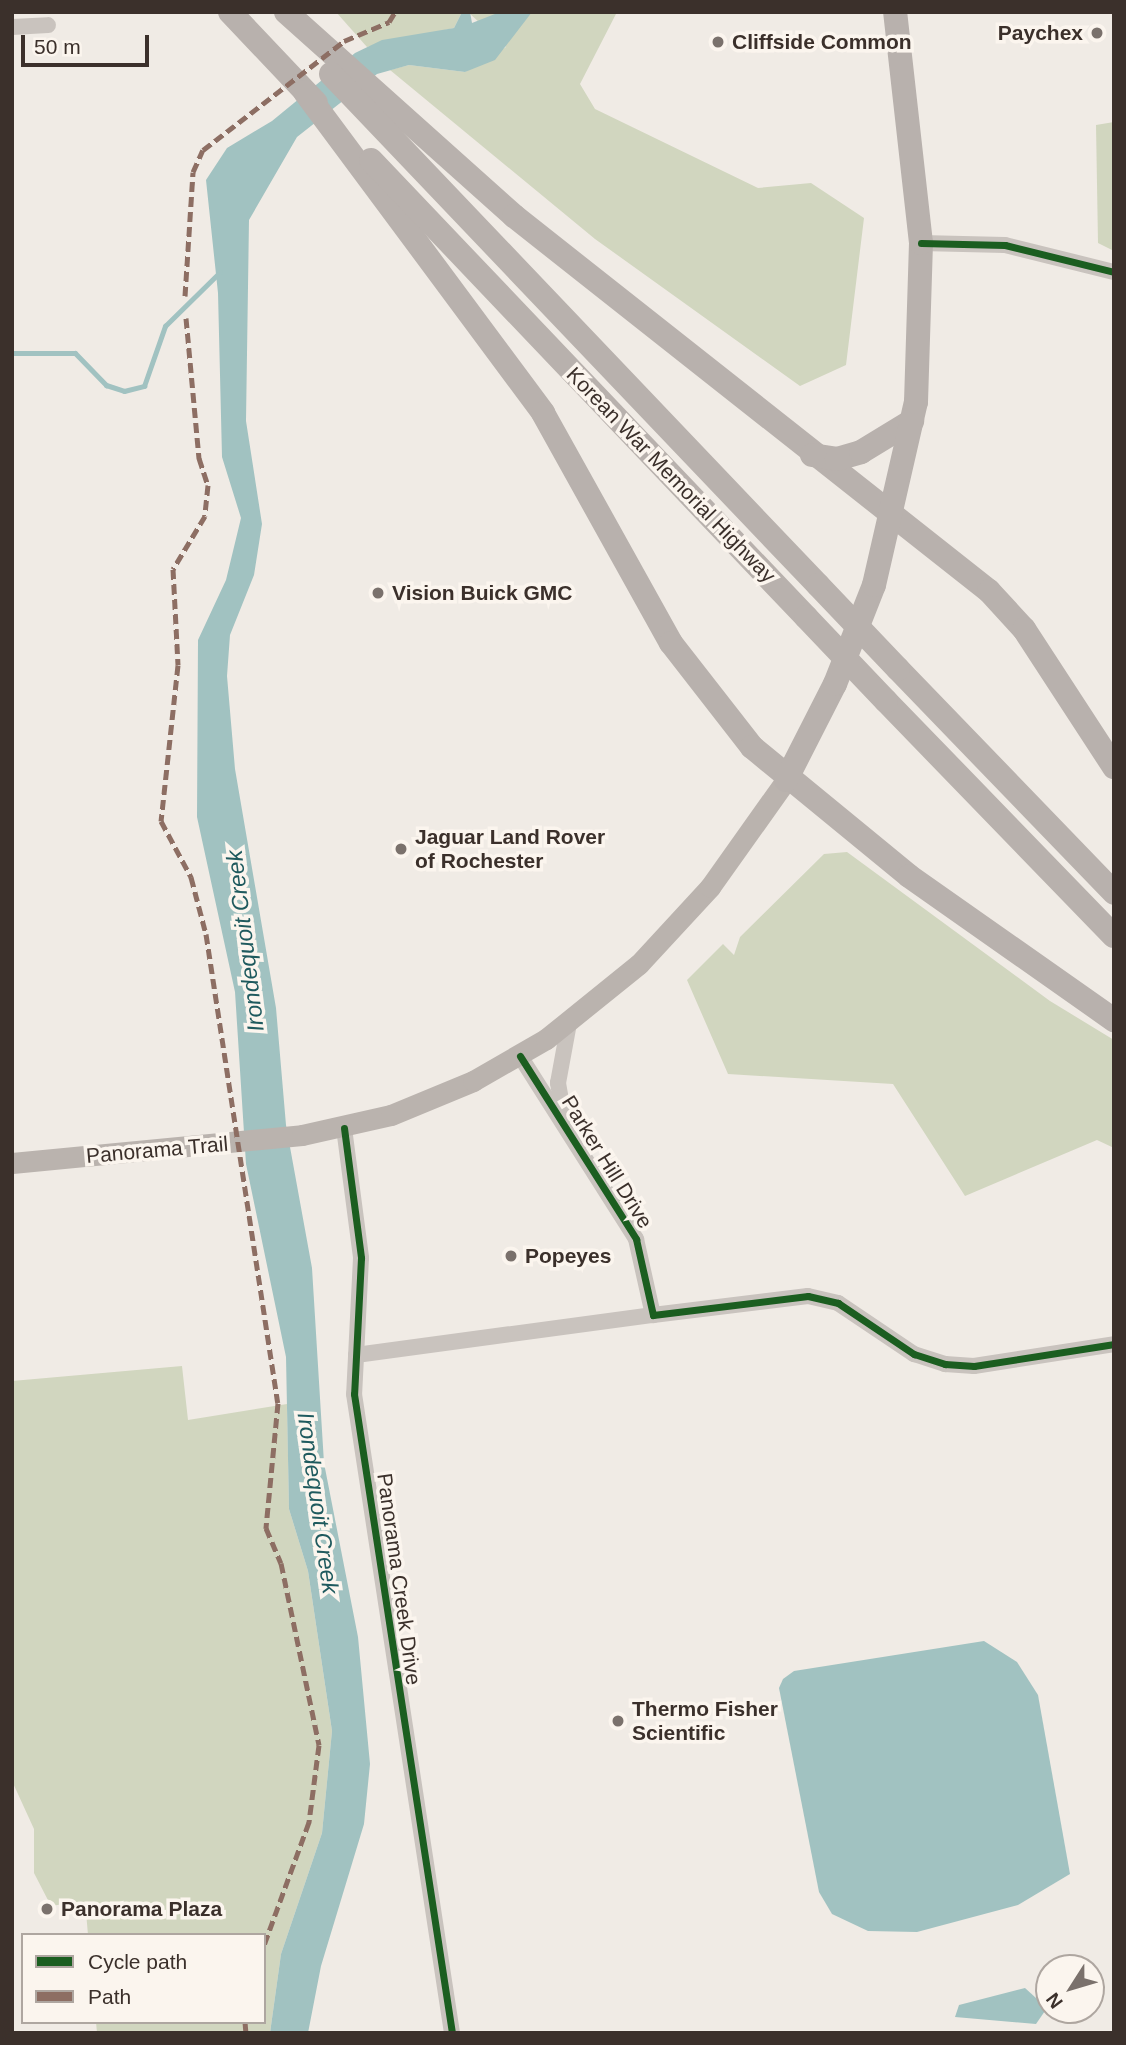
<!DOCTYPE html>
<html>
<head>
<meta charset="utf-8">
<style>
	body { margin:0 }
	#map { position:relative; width:1126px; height:2045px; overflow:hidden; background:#f0ebe5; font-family:Helvetica,sans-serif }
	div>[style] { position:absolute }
	.green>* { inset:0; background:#d1d6bf }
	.water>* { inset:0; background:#a1c2c1 }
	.stream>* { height:5px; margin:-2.5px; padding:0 2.5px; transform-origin:2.5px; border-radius:2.5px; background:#a1c2c1 }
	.minor>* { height:16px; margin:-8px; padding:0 8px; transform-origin:8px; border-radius:8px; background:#c9c3be }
	.secondary>* { height:21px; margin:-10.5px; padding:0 10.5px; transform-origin:10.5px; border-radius:10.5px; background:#bab3ae }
	.primary>* { height:24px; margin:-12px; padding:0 12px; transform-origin:12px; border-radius:12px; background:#b8b1ad }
	.primary-bridge>* { height:24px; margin:-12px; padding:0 12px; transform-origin:12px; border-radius:12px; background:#b8b1ad }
	.quiet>* { height:5px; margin-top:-2.5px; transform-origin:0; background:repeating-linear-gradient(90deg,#8d6e63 0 10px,transparent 0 15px) }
	.cycleway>* { height:7px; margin:-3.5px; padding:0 3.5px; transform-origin:3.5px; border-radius:3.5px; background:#1b5e20 }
	.dots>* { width:19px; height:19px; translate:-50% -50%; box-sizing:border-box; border:4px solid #fbf5ee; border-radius:50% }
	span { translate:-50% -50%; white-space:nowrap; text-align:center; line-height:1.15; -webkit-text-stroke:7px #fbf5ee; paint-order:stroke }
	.poi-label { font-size:21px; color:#3b302b; font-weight:700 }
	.right { translate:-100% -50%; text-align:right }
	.left { translate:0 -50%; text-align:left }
	.street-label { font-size:21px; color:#3b302b }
	.water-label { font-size:23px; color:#1f5a5e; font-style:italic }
	.frame { position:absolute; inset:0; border:14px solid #3b302b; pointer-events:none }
	.legend { position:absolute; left:21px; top:1933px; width:245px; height:91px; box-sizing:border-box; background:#fbf5ee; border:2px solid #aea6a0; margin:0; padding:9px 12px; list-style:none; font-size:21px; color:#3b302b }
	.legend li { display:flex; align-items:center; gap:14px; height:35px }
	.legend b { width:35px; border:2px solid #aea6a0 }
	.north { position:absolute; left:1035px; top:1954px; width:70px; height:70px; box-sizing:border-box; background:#fbf5ee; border:2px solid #aea6a0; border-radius:50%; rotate:233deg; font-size:19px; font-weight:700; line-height:28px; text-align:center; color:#3b302b }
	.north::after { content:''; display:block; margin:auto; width:24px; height:32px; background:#7a716c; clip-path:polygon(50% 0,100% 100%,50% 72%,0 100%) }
	.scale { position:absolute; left:21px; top:35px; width:128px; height:32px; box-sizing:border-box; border:4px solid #3b302b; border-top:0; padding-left:9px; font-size:21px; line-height:24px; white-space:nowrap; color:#3b302b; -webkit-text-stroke:5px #fbf5ee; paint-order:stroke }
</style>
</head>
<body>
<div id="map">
	<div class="green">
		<i style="clip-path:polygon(336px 12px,462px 12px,454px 28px,367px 47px)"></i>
		<i style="clip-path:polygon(468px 12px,617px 12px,580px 84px,595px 109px,758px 188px,811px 183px,864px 218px,846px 365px,800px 386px,595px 239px,390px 70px,409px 65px,465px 72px,506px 47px)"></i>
		<i style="clip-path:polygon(1114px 122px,1114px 251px,1098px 243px,1096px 125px)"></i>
		<i style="clip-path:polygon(847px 852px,1050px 1001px,1114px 1040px,1114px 1148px,1097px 1140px,965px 1196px,893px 1084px,728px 1074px,687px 980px,723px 944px,734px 955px,740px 937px,824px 854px)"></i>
		<i style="clip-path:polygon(182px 1366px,188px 1420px,287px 1404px,289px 1509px,308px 1571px,332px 1731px,322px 1833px,281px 1954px,270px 2033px,97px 2033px,96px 2022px,264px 2022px,264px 1935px,88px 1935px,86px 1912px,77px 1902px,51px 1906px,34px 1873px,34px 1829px,12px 1781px,12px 1381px)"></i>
	</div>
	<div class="water">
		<i style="clip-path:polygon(462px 12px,470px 12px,472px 23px,500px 12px,532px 12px,495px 60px,465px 72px,409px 65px,377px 74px,297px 137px,249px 220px,246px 421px,262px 524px,254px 575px,230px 635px,227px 676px,235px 769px,276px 1008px,286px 1125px,312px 1268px,324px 1463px,358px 1637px,370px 1764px,364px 1824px,321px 1966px,308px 2033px,270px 2033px,281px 1954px,322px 1833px,332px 1731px,308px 1571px,289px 1509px,286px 1357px,246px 1164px,235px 992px,197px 817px,198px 640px,226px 580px,241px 518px,222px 457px,218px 293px,206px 180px,227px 148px,272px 121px,355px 53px,382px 40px,454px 28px)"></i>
		<i style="clip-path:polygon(984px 1641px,1017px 1662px,1038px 1695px,1070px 1874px,1018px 1905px,917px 1932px,868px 1931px,832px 1914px,819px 1892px,779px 1688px,783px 1679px,794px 1671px)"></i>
		<i style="clip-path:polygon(1025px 1988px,1047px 2008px,1036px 2024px,955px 2017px,959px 2005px)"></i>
	</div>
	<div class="stream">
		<i style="left:12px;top:353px;width:63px"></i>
		<i style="left:75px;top:353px;width:45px;rotate:45.9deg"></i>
		<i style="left:106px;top:385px;width:19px;rotate:18deg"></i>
		<i style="left:124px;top:391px;width:21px;rotate:-14deg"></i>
		<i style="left:144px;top:386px;width:64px;rotate:-70.7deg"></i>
		<i style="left:165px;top:326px;width:77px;rotate:-44.5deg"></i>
	</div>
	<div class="minor">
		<i style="left:12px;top:27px;width:36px;rotate:-3deg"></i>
		<i style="left:921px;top:243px;width:84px;rotate:1.4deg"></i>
		<i style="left:1005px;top:245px;width:112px;rotate:13.9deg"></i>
		<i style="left:520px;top:1056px;width:217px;rotate:57.6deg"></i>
		<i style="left:636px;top:1239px;width:78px;rotate:77.4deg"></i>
		<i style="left:653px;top:1315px;width:156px;rotate:-7deg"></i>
		<i style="left:808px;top:1296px;width:31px;rotate:13deg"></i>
		<i style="left:838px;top:1303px;width:92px;rotate:33.9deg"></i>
		<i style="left:914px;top:1354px;width:33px;rotate:18deg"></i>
		<i style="left:945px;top:1364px;width:29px;rotate:4deg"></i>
		<i style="left:974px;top:1366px;width:142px;rotate:-8.9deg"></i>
		<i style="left:564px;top:1117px;width:35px;rotate:-100deg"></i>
		<i style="left:558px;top:1083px;width:61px;rotate:-79.6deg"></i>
		<i style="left:344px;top:1128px;width:131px;rotate:82.5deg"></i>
		<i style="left:361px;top:1258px;width:136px;rotate:92.9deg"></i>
		<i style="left:354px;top:1394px;width:646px;rotate:81.28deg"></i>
		<i style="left:356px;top:1355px;width:300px;rotate:-7.7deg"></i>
	</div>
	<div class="secondary">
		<i style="left:12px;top:1163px;width:291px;rotate:-5.5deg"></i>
		<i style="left:302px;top:1135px;width:91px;rotate:-12.7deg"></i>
		<i style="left:391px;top:1115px;width:89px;rotate:-22.5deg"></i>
		<i style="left:473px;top:1081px;width:84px;rotate:-29.9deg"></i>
		<i style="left:546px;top:1039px;width:119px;rotate:-38.9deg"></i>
		<i style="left:639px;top:964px;width:105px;rotate:-47.3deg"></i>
		<i style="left:710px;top:887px;width:131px;rotate:-54.6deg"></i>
	</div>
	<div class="primary">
		<i style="left:230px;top:12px;width:125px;rotate:46.6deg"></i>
		<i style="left:286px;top:12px;width:306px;rotate:41.8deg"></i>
		<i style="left:514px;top:216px;width:605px;rotate:38.29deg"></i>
		<i style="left:989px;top:591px;width:52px;rotate:47.4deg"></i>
		<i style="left:1024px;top:629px;width:165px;rotate:56.9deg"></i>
		<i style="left:331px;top:74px;width:706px;rotate:46.38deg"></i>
		<i style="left:305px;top:92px;width:400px;rotate:53.4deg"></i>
		<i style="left:543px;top:413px;width:263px;rotate:60.9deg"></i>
		<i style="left:671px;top:643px;width:132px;rotate:52.1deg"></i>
		<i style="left:752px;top:747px;width:203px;rotate:39.4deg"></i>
		<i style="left:909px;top:876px;width:251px;rotate:35.1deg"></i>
		<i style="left:371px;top:160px;width:631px;rotate:46.41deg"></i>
		<i style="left:812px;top:455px;width:25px;rotate:9deg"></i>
		<i style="left:837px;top:459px;width:25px;rotate:-16deg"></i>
		<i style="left:861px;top:452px;width:60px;rotate:-31.3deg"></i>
		<i style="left:898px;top:669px;width:311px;rotate:46deg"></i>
		<i style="left:886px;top:701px;width:327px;rotate:45.9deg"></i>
		<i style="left:786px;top:780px;width:108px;rotate:-63deg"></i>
		<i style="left:835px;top:684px;width:106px;rotate:-68.5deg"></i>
		<i style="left:874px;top:585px;width:188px;rotate:-77.1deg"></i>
		<i style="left:916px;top:402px;width:159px;rotate:-88.2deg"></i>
		<i style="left:921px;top:243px;width:232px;rotate:-96.4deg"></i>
	</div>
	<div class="primary-bridge">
		<i style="left:818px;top:585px;width:116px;rotate:46.4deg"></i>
		<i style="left:806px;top:617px;width:116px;rotate:46.4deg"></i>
	</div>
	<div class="quiet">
		<i style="left:185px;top:296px;width:124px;rotate:-86.3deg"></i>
		<i style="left:193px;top:172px;width:24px;rotate:-66deg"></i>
		<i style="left:203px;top:150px;width:178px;rotate:-37.7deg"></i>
		<i style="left:344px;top:41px;width:49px;rotate:-22.9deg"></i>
		<i style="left:389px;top:22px;width:12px;rotate:-59deg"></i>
		<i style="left:186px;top:318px;width:141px;rotate:84.7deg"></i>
		<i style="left:199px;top:458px;width:28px;rotate:72deg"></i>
		<i style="left:208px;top:485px;width:31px;rotate:96deg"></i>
		<i style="left:205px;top:516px;width:62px;rotate:121.1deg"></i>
		<i style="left:173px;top:569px;width:96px;rotate:87deg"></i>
		<i style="left:178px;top:665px;width:157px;rotate:96.2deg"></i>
		<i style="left:161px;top:821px;width:64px;rotate:61.8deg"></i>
		<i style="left:191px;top:877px;width:59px;rotate:75.3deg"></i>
		<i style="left:206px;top:934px;width:474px;rotate:81.3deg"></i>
		<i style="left:278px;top:1403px;width:126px;rotate:95.5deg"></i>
		<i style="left:266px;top:1528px;width:38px;rotate:67deg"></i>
		<i style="left:281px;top:1563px;width:186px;rotate:78.2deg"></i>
		<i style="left:319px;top:1745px;width:78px;rotate:97.4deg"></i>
		<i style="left:309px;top:1822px;width:131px;rotate:110.1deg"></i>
		<i style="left:245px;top:2022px;width:11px;rotate:85deg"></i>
	</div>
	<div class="cycleway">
		<i style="left:921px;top:243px;width:84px;rotate:1.4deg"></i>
		<i style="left:1005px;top:245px;width:112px;rotate:13.9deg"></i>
		<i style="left:520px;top:1056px;width:217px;rotate:57.6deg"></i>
		<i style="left:636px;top:1239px;width:78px;rotate:77.4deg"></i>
		<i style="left:653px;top:1315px;width:156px;rotate:-7deg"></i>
		<i style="left:808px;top:1296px;width:31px;rotate:13deg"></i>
		<i style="left:838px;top:1303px;width:92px;rotate:33.9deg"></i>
		<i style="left:914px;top:1354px;width:33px;rotate:18deg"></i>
		<i style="left:945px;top:1364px;width:29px;rotate:4deg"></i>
		<i style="left:974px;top:1366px;width:142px;rotate:-8.9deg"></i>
		<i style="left:344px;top:1128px;width:131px;rotate:82.5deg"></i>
		<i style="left:361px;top:1258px;width:136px;rotate:92.9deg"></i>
		<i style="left:354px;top:1394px;width:646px;rotate:81.28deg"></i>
	</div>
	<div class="dots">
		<i style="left:1097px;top:33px;background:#7a716c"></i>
		<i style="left:718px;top:42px;background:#7a716c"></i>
		<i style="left:378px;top:593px;background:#7a716c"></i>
		<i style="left:401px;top:849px;background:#7a716c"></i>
		<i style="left:511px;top:1256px;background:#7a716c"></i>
		<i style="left:618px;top:1721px;background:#7a716c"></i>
		<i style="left:47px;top:1909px;background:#7a716c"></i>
	</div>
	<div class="poi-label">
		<span class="right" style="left:1083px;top:33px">Paychex</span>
		<span class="left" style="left:732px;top:42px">Cliffside Common</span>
		<span class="left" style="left:392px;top:593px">Vision Buick GMC</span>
		<span class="left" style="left:415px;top:849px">Jaguar Land Rover<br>of Rochester</span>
		<span class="left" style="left:525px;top:1256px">Popeyes</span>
		<span class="left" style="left:632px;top:1721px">Thermo Fisher<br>Scientific</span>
		<span class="left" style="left:61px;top:1909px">Panorama Plaza</span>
	</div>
	<div class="street-label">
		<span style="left:671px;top:475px;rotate:46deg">Korean War Memorial Highway</span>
		<span style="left:157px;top:1150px;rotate:-5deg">Panorama Trail</span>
		<span style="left:607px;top:1162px;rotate:58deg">Parker Hill Drive</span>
		<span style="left:399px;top:1579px;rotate:82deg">Panorama Creek Drive</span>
	</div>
	<div class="water-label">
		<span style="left:245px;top:941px;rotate:-97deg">Irondequoit Creek</span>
		<span style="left:318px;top:1503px;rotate:82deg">Irondequoit Creek</span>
	</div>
	<div class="frame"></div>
	<ul class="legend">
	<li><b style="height:9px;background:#1b5e20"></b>Cycle path</li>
	<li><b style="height:9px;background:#8d6e63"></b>Path</li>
	</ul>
	<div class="north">N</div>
	<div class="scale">50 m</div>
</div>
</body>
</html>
